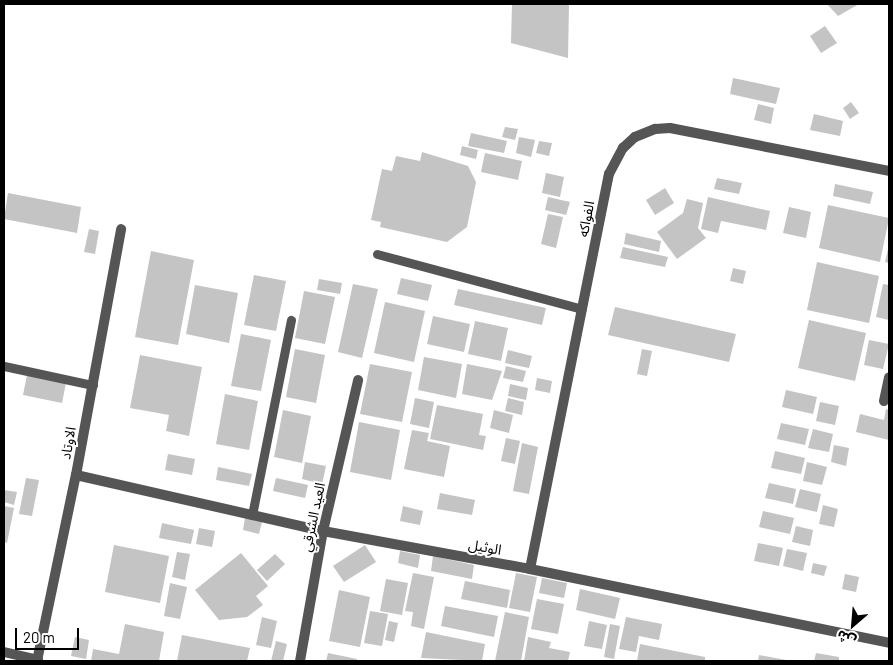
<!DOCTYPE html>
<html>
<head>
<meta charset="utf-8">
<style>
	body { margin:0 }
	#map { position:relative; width:893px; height:665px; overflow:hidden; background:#fff; font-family:Barlow,"Noto Sans Arabic",sans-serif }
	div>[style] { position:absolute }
	.building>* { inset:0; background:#c4c4c4 }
	.lane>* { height:9px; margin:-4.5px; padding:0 4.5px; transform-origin:4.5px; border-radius:4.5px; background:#555 }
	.street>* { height:10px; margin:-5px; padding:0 5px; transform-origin:5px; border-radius:5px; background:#555 }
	span { translate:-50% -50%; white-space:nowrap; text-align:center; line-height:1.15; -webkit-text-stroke:4px #fff; paint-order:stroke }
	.street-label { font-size:14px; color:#000 }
	.frame { position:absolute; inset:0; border:5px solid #000; pointer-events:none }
	.north { position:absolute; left:828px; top:600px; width:50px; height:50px; -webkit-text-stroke:4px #fff; paint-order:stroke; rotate:207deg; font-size:14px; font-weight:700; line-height:20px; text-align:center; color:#000 }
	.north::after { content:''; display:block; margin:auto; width:18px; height:22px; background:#000; clip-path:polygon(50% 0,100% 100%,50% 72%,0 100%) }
	.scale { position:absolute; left:15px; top:628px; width:64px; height:22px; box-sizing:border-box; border:2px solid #000; border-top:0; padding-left:6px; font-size:15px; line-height:18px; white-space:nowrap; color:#000; -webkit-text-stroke:4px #fff; paint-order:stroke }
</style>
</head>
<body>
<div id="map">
	<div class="building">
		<i style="clip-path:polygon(512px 4px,569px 4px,568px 58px,511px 43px)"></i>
		<i style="clip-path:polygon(827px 4px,859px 4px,838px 16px)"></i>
		<i style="clip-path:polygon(825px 26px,837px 43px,821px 53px,810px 36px)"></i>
		<i style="clip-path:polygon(733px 78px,780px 88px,776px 104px,730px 94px)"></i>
		<i style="clip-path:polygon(851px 102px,859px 113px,850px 119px,843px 108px)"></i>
		<i style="clip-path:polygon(758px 104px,774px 108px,771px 124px,754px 120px)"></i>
		<i style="clip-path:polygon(814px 114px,843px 121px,840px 136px,810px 130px)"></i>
		<i style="clip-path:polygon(505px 127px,518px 129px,515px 140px,502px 137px)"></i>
		<i style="clip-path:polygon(471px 133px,507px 141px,504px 153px,468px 146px)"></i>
		<i style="clip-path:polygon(519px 137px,535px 140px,531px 157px,516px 153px)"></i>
		<i style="clip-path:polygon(539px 141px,552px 143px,549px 156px,536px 153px)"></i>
		<i style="clip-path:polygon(462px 146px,478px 150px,476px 159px,460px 155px)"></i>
		<i style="clip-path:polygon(422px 152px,468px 166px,476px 182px,467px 227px,447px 242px,380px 227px,381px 222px,371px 220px,382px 169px,392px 171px,396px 156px,420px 161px)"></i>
		<i style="clip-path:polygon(485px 153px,522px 161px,518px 180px,481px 172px)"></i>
		<i style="clip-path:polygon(546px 173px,564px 177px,560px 197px,542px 193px)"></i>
		<i style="clip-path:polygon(717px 178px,742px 183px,739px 194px,714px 189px)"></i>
		<i style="clip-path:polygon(835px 184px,873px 192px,870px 204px,833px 196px)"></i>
		<i style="clip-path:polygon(665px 188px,674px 203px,655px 215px,646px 200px)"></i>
		<i style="clip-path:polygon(8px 193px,81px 207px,77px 233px,4px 219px)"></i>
		<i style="clip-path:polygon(548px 197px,570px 202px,566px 215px,545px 210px)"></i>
		<i style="clip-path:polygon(708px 197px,770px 211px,766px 230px,721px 221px,718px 233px,701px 229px)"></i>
		<i style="clip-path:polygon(687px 199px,703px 203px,698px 228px,706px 238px,677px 259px,657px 232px,683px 213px)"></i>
		<i style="clip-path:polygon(828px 205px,889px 218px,880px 262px,819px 248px)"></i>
		<i style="clip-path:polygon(789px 207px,811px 212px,806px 238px,783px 233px)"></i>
		<i style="clip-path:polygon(548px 214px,563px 217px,556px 248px,541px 244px)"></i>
		<i style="clip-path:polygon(89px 229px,99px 231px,95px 254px,84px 252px)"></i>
		<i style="clip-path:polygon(626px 233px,661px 241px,659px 252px,624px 244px)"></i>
		<i style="clip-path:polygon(889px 245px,889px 263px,885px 262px)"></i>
		<i style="clip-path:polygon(623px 247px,668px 257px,665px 267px,620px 258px)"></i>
		<i style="clip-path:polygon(151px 251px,194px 260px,178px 345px,135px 337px)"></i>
		<i style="clip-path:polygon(817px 262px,879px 276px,869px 323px,807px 310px)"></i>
		<i style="clip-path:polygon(733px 268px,746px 271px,743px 284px,730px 281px)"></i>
		<i style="clip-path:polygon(254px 275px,286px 281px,276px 331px,244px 325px)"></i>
		<i style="clip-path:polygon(401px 278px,432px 285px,428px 301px,397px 294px)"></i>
		<i style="clip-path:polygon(319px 279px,342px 283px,340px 294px,317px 290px)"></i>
		<i style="clip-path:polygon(353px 284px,378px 289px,362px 358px,338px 352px)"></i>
		<i style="clip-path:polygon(883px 284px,889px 285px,889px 320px,876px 317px)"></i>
		<i style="clip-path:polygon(195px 285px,238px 293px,229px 343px,186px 334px)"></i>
		<i style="clip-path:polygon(458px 289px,546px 308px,542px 325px,454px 305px)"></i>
		<i style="clip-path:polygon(304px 291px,335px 297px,325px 344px,295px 338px)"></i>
		<i style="clip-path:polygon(385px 302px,425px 311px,414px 362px,374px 353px)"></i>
		<i style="clip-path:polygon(615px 307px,736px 334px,729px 362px,608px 335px)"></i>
		<i style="clip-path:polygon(433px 316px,470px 324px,464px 352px,427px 344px)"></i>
		<i style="clip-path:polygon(809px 320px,866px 333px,855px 381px,798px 368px)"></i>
		<i style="clip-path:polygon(475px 321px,508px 328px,501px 361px,468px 354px)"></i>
		<i style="clip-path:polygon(241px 334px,271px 340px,261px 391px,231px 386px)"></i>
		<i style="clip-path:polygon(869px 340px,889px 344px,883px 369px,864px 365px)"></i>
		<i style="clip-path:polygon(295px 349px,325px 355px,316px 403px,286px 397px)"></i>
		<i style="clip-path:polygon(642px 349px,652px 351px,647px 376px,637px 374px)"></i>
		<i style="clip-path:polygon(508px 350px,532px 356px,529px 368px,505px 363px)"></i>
		<i style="clip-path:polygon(140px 355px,202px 367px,189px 436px,166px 431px,169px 415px,130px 408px)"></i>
		<i style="clip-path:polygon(424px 357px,462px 364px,456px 398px,418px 390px)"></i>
		<i style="clip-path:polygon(370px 364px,412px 372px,402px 422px,360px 414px)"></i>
		<i style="clip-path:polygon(467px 364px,502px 371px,492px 400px,462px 394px)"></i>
		<i style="clip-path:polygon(506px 366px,526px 371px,523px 382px,503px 378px)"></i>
		<i style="clip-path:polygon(27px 375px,66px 383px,62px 403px,23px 395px)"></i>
		<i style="clip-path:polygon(537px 378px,552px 381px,550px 393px,535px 390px)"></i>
		<i style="clip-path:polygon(510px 384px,528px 388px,526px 400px,508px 396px)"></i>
		<i style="clip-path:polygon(786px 390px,817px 397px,813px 414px,782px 407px)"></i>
		<i style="clip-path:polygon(225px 394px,258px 401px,249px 450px,216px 444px)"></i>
		<i style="clip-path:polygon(415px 398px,434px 402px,429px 428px,410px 424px)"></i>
		<i style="clip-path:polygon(508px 398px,524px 402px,522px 415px,505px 411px)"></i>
		<i style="clip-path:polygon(820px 402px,839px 406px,835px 425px,816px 421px)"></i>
		<i style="clip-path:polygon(437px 405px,483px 414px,479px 435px,486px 436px,483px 450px,430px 439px)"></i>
		<i style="clip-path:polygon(886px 409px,889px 410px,889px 440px,856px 432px,860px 414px,884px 420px)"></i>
		<i style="clip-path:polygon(283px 410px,311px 416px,302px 463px,274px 457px)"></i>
		<i style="clip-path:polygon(494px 410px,513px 415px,509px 433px,490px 428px)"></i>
		<i style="clip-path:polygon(359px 422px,400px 430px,391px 480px,350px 472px)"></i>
		<i style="clip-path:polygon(781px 423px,809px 429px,805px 445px,777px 439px)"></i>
		<i style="clip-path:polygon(813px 429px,833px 434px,829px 452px,808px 448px)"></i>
		<i style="clip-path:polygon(412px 430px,429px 433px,427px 441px,450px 446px,444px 477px,404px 469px)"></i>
		<i style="clip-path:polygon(506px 438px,520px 441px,515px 464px,501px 461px)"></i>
		<i style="clip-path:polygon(522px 443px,538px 447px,529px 494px,513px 491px)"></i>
		<i style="clip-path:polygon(834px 445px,849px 448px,846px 466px,831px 462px)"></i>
		<i style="clip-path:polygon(775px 451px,805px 458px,801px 474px,771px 468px)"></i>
		<i style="clip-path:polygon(168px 454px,195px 459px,192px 475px,165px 470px)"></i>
		<i style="clip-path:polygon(305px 462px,326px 466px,322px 484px,302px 479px)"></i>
		<i style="clip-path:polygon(807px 462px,827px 467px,822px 485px,803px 481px)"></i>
		<i style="clip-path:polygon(218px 467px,252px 474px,249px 486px,216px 480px)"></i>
		<i style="clip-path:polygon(26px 478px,39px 480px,32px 516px,19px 514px)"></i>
		<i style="clip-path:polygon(276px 478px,308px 485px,305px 498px,273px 491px)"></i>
		<i style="clip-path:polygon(769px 483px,796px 489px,793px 504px,765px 498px)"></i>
		<i style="clip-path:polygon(800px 489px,821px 494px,817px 512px,795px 507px)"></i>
		<i style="clip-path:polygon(4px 490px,17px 492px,14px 505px,4px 502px)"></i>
		<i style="clip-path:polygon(440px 493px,475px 500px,472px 515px,437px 509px)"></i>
		<i style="clip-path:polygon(823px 505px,838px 509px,834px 527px,819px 524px)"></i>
		<i style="clip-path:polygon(4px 506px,14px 508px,7px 543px,4px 542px)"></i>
		<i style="clip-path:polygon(403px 506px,423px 511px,420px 525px,400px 521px)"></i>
		<i style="clip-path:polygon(763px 511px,794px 518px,790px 534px,759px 527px)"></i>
		<i style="clip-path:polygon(245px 518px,262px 522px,259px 534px,243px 530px)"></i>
		<i style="clip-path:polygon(162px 523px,194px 530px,191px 544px,159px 538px)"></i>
		<i style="clip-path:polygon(796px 526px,813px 530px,810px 546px,792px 542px)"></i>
		<i style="clip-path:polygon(199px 528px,215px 531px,212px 547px,196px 544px)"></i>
		<i style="clip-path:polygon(758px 543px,783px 548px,779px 566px,754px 561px)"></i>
		<i style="clip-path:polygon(114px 545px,169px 556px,160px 603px,105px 592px)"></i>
		<i style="clip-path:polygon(365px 545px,376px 562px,344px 582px,333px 566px)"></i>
		<i style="clip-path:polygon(787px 549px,807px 553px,803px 571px,783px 566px)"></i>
		<i style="clip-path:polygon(400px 551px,420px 555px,418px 568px,398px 563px)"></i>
		<i style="clip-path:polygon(177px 552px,190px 554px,185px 580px,172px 577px)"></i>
		<i style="clip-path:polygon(241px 553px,268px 586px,256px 596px,263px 605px,247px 617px,219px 620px,195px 590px)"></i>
		<i style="clip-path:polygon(275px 554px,285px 564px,267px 581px,257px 570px)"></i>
		<i style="clip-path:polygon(433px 556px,474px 565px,472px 579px,431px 571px)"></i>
		<i style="clip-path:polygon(813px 563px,827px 566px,824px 576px,811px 573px)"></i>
		<i style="clip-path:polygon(413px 573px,434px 577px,424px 629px,411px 626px,413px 612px,405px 611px)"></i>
		<i style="clip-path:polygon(516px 573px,537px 577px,530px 612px,509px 608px)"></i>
		<i style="clip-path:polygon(845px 574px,859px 577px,856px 592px,842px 589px)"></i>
		<i style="clip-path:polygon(542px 578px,567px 583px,564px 598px,539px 593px)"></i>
		<i style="clip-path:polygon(386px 579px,408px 583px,402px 615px,380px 611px)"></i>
		<i style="clip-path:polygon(465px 581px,510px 590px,507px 608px,461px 599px)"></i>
		<i style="clip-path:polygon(170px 583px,187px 587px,180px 619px,164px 616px)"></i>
		<i style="clip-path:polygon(580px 589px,620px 598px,615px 619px,576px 610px)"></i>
		<i style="clip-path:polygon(339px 590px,370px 597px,360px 647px,329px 641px)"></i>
		<i style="clip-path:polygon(537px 599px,564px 604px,558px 634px,531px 629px)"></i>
		<i style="clip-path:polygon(445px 606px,498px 616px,494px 637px,441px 626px)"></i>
		<i style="clip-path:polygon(370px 611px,388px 614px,382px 646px,364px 643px)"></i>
		<i style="clip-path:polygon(505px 612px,529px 617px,521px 661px,495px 661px)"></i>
		<i style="clip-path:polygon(262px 617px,277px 621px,271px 648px,256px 645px)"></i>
		<i style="clip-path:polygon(626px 617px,662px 624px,659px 640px,639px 636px,636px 652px,619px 649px)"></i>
		<i style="clip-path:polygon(389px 621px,398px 623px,394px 642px,385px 640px)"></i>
		<i style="clip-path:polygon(589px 621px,607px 625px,602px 649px,584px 646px)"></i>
		<i style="clip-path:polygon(125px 624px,164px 632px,159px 661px,91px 661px,93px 649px,119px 654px)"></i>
		<i style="clip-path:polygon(610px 624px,620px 626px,614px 659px,604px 657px)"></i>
		<i style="clip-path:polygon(426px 632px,485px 644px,482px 661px,421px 658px)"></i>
		<i style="clip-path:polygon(182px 635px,250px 648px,247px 661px,177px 661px)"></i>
		<i style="clip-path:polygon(75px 637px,89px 640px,86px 659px,71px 656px)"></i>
		<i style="clip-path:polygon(528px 637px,551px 642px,549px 648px,570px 652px,568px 661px,524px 661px)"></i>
		<i style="clip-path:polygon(276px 641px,287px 644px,283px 661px,271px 661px)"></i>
		<i style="clip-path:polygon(640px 644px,705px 657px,705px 661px,637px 661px)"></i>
		<i style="clip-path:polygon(328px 653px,357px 659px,357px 661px,326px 661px)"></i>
		<i style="clip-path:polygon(816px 653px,839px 657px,839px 661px,814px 661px)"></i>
		<i style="clip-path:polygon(759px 655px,786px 660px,786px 661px,758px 661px)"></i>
	</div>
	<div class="lane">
		<i style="left:377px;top:254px;width:212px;rotate:15deg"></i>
		<i style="left:4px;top:366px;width:91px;rotate:12.1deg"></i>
		<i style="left:252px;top:515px;width:199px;rotate:-78.7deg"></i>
	</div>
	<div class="street">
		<i style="left:884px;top:401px;width:24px;rotate:-78deg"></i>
		<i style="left:76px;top:475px;width:253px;rotate:12.8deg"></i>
		<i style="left:323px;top:531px;width:210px;rotate:10.4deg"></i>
		<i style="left:530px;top:569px;width:367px;rotate:11.6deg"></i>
		<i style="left:530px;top:569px;width:403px;rotate:-78.7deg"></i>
		<i style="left:609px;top:174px;width:30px;rotate:-62deg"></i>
		<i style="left:623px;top:148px;width:16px;rotate:-43deg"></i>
		<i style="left:635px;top:137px;width:22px;rotate:-22deg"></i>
		<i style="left:655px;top:129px;width:15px;rotate:-4deg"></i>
		<i style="left:670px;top:128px;width:223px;rotate:11.1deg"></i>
		<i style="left:4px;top:652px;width:35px;rotate:13deg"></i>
		<i style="left:37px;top:661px;width:190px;rotate:-78.2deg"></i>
		<i style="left:76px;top:475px;width:250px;rotate:-79.6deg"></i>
		<i style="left:300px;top:661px;width:132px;rotate:-80deg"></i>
		<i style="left:323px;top:531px;width:155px;rotate:-76.9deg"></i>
	</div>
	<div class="street-label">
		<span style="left:586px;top:219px;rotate:-79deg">الفواكه</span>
		<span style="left:68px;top:443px;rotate:-80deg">الاوتاد</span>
		<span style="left:313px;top:517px;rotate:-78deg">العيد الشرقي</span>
		<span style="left:485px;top:547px;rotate:10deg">الوثيل</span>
	</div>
	<div class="frame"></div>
	<div class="north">ش</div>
	<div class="scale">20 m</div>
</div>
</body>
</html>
